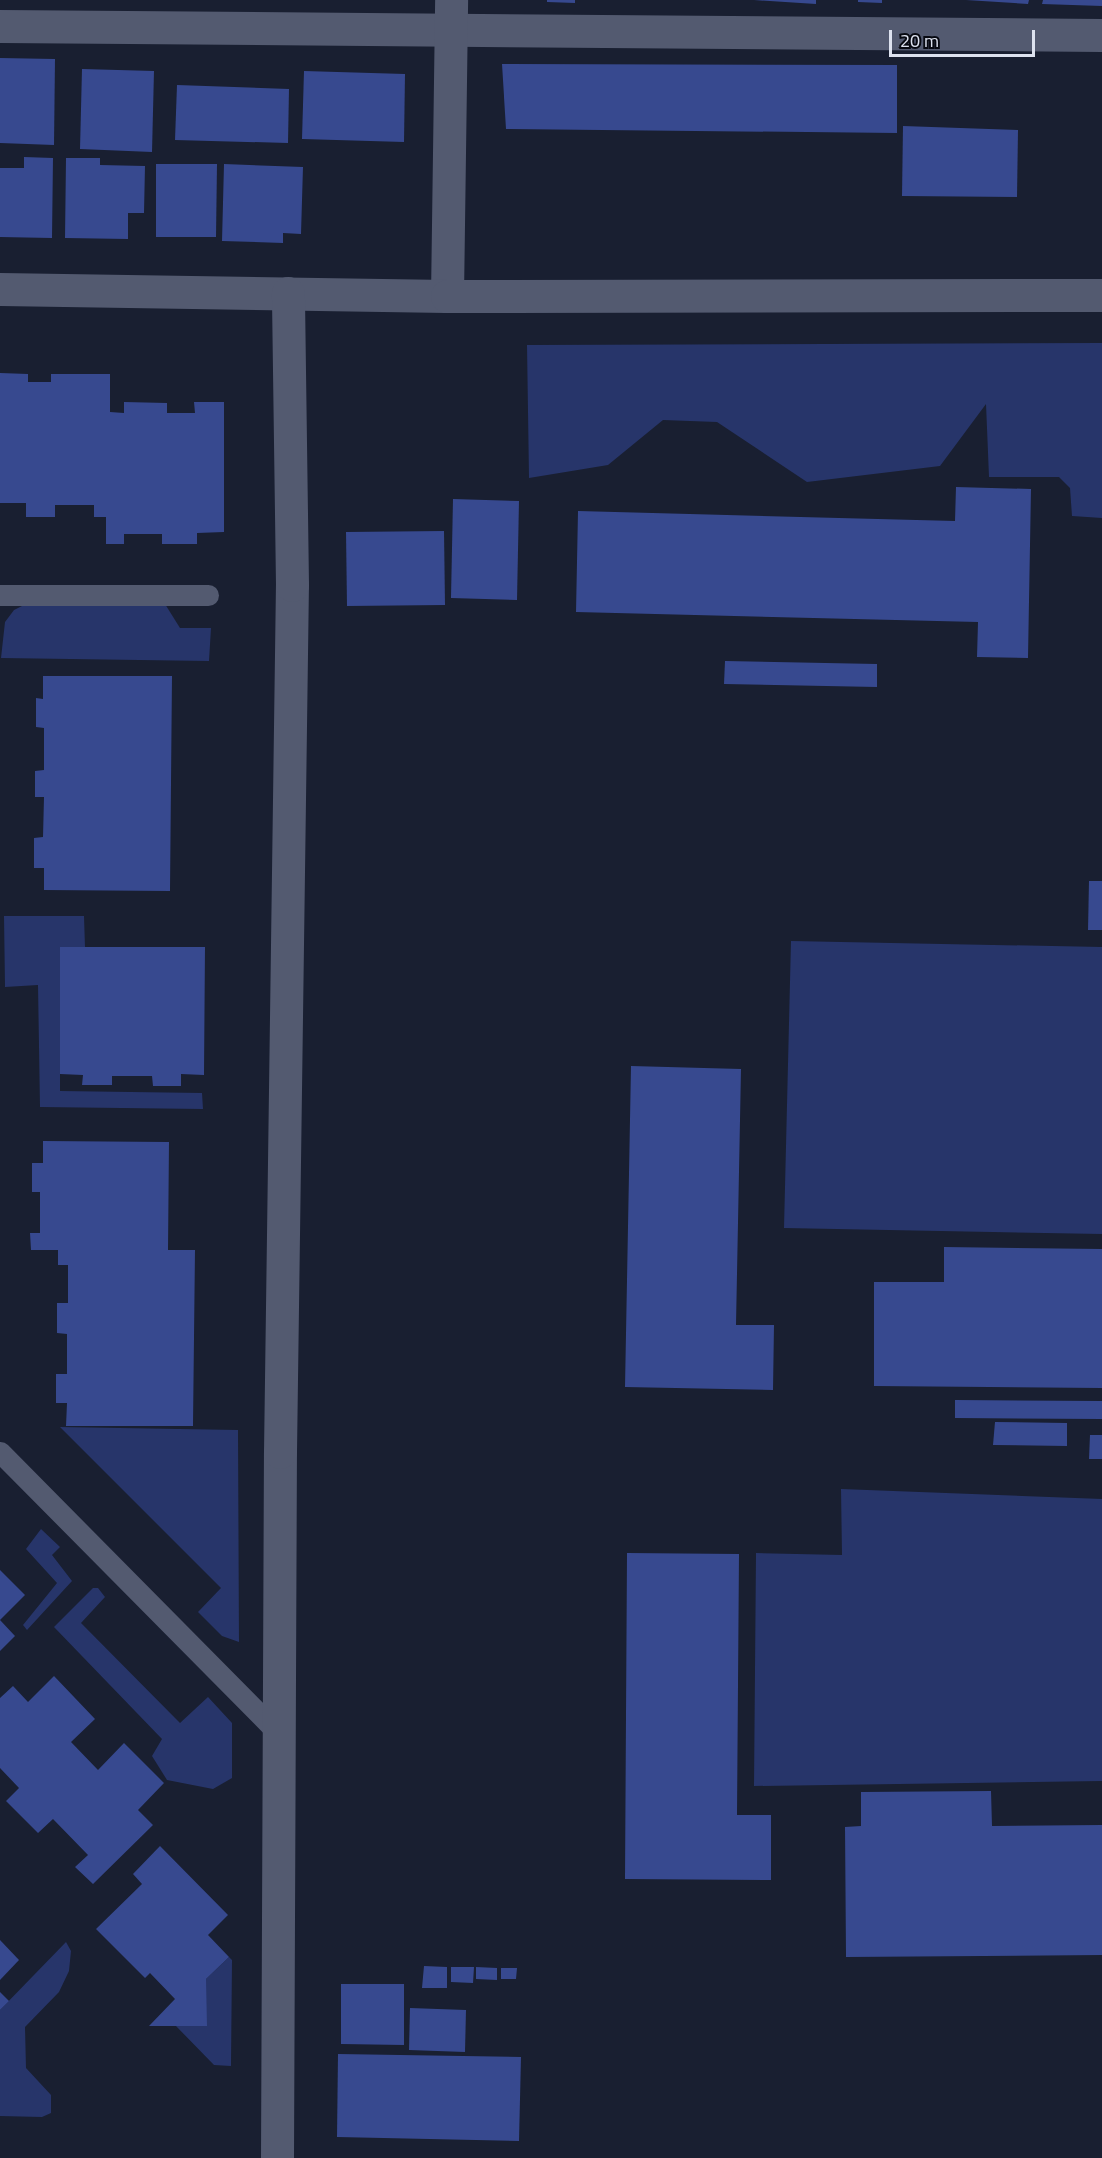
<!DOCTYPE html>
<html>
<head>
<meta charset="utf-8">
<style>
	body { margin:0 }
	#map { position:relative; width:1102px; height:2158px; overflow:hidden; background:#191f31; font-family:"Titillium Web",sans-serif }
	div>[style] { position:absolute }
	.green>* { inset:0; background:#27356a }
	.building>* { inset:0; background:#37498f }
	.service>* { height:21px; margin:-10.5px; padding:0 10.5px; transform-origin:10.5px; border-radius:10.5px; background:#535a70 }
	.minor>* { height:33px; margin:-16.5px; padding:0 16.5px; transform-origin:16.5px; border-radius:16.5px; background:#535a70 }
	.tertiary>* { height:33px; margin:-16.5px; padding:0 16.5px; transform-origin:16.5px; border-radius:16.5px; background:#535a70 }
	span { translate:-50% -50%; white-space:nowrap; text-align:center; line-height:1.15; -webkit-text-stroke:4.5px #070911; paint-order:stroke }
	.scale { position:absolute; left:889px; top:30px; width:146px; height:27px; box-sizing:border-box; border:3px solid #dde2ef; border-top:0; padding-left:8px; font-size:18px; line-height:21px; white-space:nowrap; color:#dde2ef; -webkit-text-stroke:4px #070911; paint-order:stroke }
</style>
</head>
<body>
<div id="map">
	<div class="green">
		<i style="clip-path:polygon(1102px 343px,1102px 518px,1072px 516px,1070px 488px,1059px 477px,989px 477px,986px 404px,940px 466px,807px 482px,717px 422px,663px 420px,608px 465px,529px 478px,527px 345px)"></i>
		<i style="clip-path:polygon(28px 603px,165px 604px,180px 628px,211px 628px,209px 661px,1px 658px,5px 622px,14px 610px)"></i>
		<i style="clip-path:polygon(4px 916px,84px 916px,85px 947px,60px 947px,60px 1091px,202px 1093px,203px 1109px,40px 1107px,38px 985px,5px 987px)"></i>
		<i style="clip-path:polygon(791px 941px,1102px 947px,1102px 1234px,784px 1228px)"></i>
		<i style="clip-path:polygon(60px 1427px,238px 1430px,239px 1642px,222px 1636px,198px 1612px,221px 1588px)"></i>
		<i style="clip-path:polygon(841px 1489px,1102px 1499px,1102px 1781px,754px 1786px,756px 1553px,842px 1555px)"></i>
		<i style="clip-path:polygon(41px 1529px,60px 1547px,52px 1555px,72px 1581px,27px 1630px,23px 1625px,57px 1583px,26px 1549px)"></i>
		<i style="clip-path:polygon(93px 1588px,98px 1588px,105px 1597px,81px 1623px,180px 1723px,208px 1697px,232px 1723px,232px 1778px,213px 1789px,167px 1780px,152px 1756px,162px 1739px,54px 1627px)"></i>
		<i style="clip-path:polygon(66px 1942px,71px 1951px,69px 1971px,59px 1992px,25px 2027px,26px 2068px,51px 2095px,51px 2113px,42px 2117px,0 2116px,0 2010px)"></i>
		<i style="clip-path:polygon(229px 1957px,232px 1960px,231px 2066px,214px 2065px,175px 2025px,206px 2026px,206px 1979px)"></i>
	</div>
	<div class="building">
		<i style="clip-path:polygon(547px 0,575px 0,575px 3px,547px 2px)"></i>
		<i style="clip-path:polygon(754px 0,816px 0,816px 4px)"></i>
		<i style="clip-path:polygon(858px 0,882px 0,882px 3px,858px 2px)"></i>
		<i style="clip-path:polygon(966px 0,1029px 0,1028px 4px)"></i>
		<i style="clip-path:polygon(1043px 0,1102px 0,1102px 6px,1042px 4px)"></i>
		<i style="clip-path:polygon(0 58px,55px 59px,54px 145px,0 143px)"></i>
		<i style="clip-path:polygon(502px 64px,897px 65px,897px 133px,506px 129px)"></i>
		<i style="clip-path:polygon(82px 69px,154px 71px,152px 152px,80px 149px)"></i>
		<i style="clip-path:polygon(304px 71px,405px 74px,404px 142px,302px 139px)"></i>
		<i style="clip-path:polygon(177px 85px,289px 89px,288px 143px,175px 140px)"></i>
		<i style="clip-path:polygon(903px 126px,1018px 130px,1017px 197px,902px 196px)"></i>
		<i style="clip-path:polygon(24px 157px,53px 158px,52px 238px,0 237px,0 168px,24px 168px)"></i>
		<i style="clip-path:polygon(66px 158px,100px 158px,100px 165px,145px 166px,144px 213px,128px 213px,128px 239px,65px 238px)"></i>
		<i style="clip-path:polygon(156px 164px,217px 164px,216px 237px,156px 237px)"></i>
		<i style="clip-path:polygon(224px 164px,303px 167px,301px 234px,283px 233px,283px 243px,222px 241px)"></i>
		<i style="clip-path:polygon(0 373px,28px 374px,28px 382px,51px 382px,51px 374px,110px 374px,110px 412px,124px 413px,124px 402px,167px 403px,167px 413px,195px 413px,194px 402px,224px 402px,224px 532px,197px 533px,197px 544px,162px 544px,162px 534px,124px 534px,124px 544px,106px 544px,106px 517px,94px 517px,94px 505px,55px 505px,55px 517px,26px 517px,26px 503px,0 503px)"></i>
		<i style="clip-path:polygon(956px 487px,1031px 489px,1028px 658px,977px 657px,978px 622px,576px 612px,578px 511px,955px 521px)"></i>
		<i style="clip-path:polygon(453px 499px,519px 501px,517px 600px,451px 598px)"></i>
		<i style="clip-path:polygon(444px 531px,445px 605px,347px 606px,346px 532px)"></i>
		<i style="clip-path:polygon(725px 661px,877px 664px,877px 687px,724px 684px)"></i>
		<i style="clip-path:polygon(43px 676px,172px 676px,170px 891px,44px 890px,44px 868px,34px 868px,34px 838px,43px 837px,44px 797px,35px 797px,35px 771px,44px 770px,44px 728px,36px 727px,36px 698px,43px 699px)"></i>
		<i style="clip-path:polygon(1089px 881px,1102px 881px,1102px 930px,1088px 930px)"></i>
		<i style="clip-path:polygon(60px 947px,205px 947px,204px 1075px,181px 1074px,181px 1086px,153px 1086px,152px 1076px,112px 1076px,112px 1085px,82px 1085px,83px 1075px,60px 1074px)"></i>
		<i style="clip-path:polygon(631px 1066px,741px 1069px,736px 1325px,774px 1325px,773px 1390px,625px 1387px)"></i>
		<i style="clip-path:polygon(43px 1141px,169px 1142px,168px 1250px,195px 1250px,193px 1426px,66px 1426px,67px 1403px,56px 1403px,56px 1374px,67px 1374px,67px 1334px,57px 1333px,57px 1303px,68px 1303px,68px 1265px,58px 1265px,58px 1250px,31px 1250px,30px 1233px,40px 1233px,40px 1192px,32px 1192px,32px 1163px,43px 1163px)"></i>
		<i style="clip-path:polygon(944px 1247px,1102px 1249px,1102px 1388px,874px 1386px,874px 1282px,944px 1282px)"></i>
		<i style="clip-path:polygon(955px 1400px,1102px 1401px,1102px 1419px,955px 1418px)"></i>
		<i style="clip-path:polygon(995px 1422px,1067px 1423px,1067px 1446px,993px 1445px)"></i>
		<i style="clip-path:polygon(1090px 1435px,1102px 1435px,1102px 1459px,1089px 1459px)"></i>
		<i style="clip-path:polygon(627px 1553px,739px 1554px,737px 1815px,771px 1815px,771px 1880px,625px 1879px)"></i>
		<i style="clip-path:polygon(0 1570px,25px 1595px,0 1620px)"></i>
		<i style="clip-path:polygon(0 1620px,15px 1636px,0 1651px)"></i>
		<i style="clip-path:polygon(54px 1676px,95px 1719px,71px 1742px,98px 1770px,124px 1743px,164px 1783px,138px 1810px,153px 1825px,93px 1884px,75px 1867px,88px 1855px,53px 1819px,38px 1833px,6px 1801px,19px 1788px,0 1768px,0 1698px,13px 1686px,28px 1702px)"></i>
		<i style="clip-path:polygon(991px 1791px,992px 1826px,1102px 1825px,1102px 1955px,846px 1957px,845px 1827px,861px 1826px,861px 1792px)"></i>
		<i style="clip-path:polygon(160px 1846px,228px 1915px,208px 1935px,229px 1957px,206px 1979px,207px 2026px,149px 2026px,175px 1999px,150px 1973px,145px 1978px,96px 1929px,142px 1884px,133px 1874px)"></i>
		<i style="clip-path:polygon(0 1940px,19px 1960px,0 1980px)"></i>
		<i style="clip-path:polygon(424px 1966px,447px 1967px,447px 1988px,422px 1988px)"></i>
		<i style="clip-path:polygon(451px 1967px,474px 1967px,473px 1983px,451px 1982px)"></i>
		<i style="clip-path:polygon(476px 1967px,497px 1968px,497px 1980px,476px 1979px)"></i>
		<i style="clip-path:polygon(501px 1968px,517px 1968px,516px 1979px,501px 1979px)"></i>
		<i style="clip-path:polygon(341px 1984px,404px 1984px,404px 2045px,341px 2044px)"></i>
		<i style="clip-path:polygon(0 1992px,9px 2001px,0 2010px)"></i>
		<i style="clip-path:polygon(410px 2008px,466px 2010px,465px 2052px,409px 2050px)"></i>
		<i style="clip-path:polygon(338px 2054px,521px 2057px,519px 2141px,337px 2137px)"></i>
	</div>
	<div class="service">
		<i style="left:0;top:595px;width:208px"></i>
		<i style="left:0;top:1452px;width:394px;rotate:45.3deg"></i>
	</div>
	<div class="minor">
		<i style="left:0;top:26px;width:1102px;rotate:0.47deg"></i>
		<i style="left:447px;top:296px;width:296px;rotate:-89.2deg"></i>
	</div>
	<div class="tertiary">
		<i style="left:0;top:289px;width:447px;rotate:0.9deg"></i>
		<i style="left:447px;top:296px;width:655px;rotate:-0.09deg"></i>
		<i style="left:277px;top:2158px;width:706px;rotate:-89.76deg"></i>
		<i style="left:280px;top:1452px;width:867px;rotate:-89.21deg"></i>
		<i style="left:292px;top:585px;width:292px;rotate:-90.8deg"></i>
	</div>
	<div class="scale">20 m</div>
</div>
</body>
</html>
